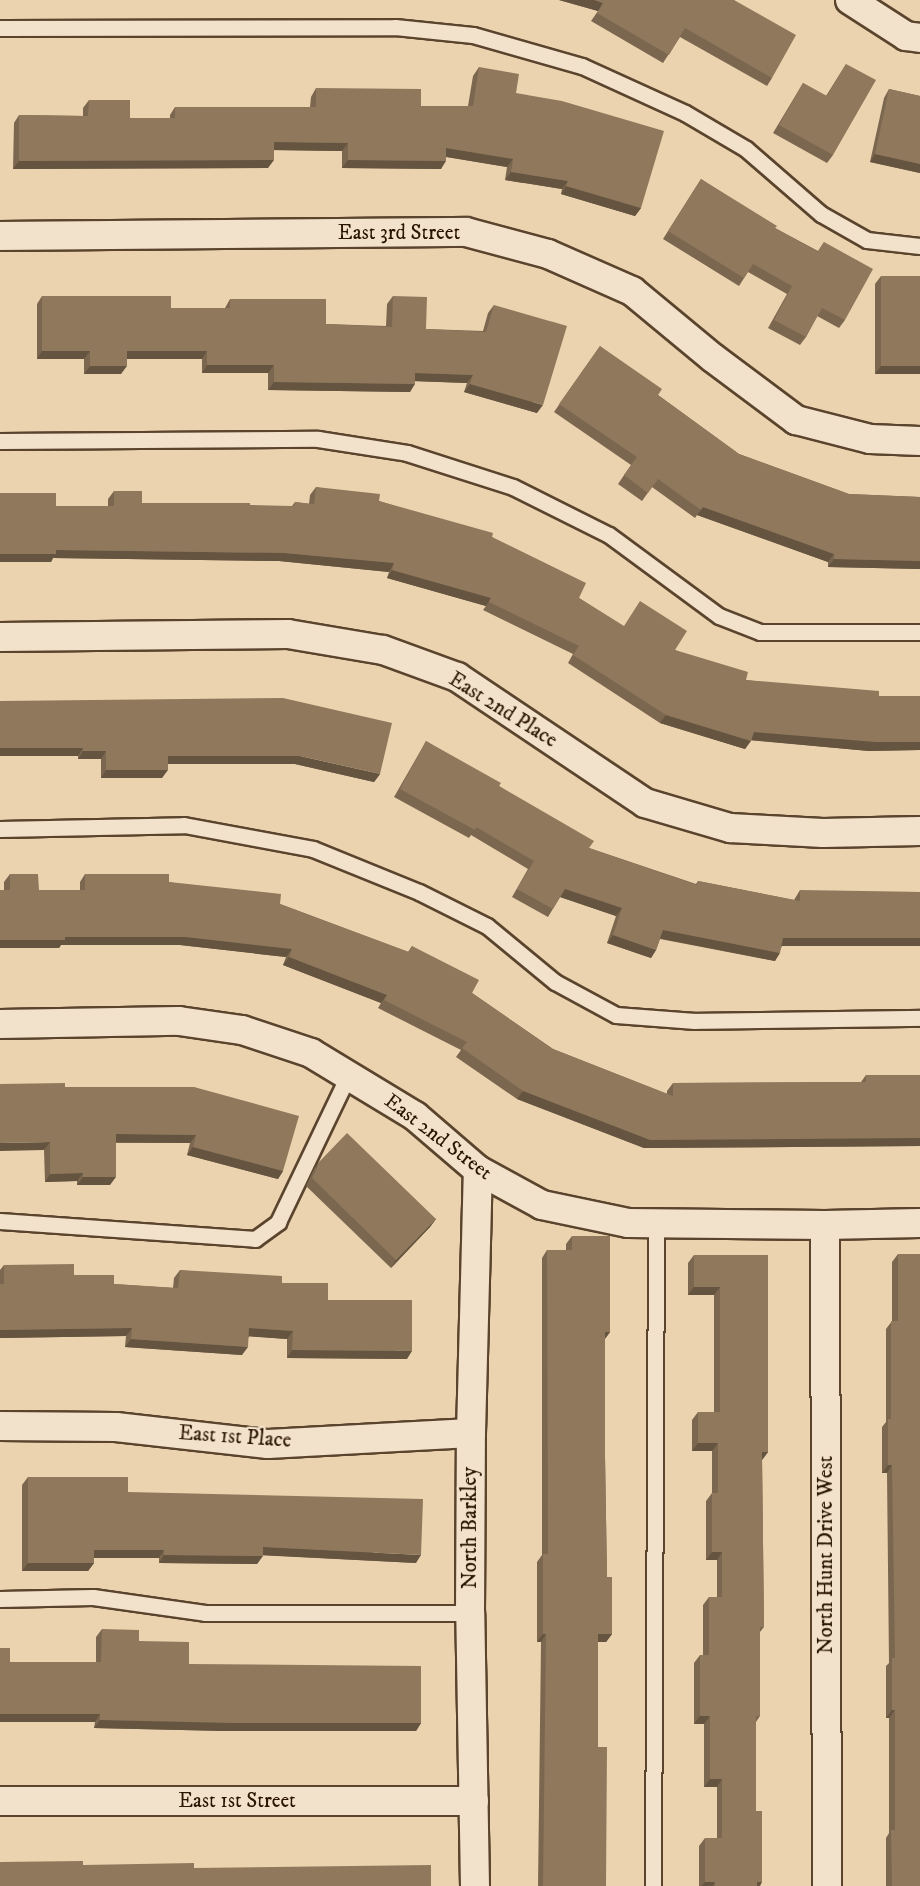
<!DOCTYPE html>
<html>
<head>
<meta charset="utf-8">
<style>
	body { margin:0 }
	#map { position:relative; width:920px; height:1886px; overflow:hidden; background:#ecd3af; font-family:"IM FELL DW Pica",serif }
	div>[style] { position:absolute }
	.roads { filter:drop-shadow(2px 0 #5a442d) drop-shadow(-2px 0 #5a442d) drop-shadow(0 2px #5a442d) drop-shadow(0 -2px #5a442d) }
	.lane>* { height:15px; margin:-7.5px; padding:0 7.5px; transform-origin:7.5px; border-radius:7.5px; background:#f3e2cb }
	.street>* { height:28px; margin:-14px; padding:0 14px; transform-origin:14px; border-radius:14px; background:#f3e2cb }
	.wall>* { inset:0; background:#7b674f }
	.shaded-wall>* { inset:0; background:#645440 }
	.building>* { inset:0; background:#8f785c }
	span { translate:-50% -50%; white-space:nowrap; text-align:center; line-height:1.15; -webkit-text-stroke:4.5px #f3e2cb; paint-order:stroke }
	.street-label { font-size:21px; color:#2a1502 }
</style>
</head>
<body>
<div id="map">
	<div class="roads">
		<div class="lane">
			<i style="left:0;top:28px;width:395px;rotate:-0.1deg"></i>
			<i style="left:395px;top:27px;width:78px;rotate:5.9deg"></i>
			<i style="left:473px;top:35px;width:113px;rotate:15.9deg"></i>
			<i style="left:582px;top:66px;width:113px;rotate:24.5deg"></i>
			<i style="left:685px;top:113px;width:71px;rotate:30.5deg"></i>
			<i style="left:746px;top:149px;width:99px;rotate:40.9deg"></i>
			<i style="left:821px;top:214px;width:53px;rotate:29.5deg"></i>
			<i style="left:867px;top:240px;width:53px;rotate:6.5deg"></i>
			<i style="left:0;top:441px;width:318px;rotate:-0.4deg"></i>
			<i style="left:318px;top:439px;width:90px;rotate:8.9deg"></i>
			<i style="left:407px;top:453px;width:111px;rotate:17.8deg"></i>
			<i style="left:513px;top:487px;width:107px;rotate:26.6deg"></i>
			<i style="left:609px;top:535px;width:137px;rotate:36.4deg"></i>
			<i style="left:719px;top:616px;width:44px;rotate:21.3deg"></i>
			<i style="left:760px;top:632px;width:160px"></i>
			<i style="left:0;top:829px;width:184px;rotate:-1.2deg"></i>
			<i style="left:184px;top:825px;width:131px;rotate:10.5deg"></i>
			<i style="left:313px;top:849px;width:114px;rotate:22.1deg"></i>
			<i style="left:419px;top:892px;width:76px;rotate:26.6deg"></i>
			<i style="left:487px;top:926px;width:88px;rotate:39.5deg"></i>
			<i style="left:555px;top:982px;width:69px;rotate:28.4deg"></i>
			<i style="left:616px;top:1015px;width:79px;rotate:4.3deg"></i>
			<i style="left:695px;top:1021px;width:225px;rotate:-0.8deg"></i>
			<i style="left:0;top:1221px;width:256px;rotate:4deg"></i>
			<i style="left:255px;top:1239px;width:29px;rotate:-36deg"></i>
			<i style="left:278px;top:1222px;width:164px;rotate:-64.4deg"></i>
			<i style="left:0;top:1599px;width:93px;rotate:-1.2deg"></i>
			<i style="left:93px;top:1597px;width:113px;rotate:8.1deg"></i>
			<i style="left:205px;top:1613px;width:265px"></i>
			<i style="left:653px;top:1886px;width:663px;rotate:-89.74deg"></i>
		</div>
		<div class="street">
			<i style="left:850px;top:0;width:67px;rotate:32.7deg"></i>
			<i style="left:906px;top:36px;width:14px;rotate:8deg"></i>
			<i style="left:0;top:236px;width:466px;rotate:-0.5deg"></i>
			<i style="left:466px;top:232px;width:85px;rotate:15deg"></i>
			<i style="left:548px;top:254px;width:92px;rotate:23.8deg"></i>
			<i style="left:632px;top:291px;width:105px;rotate:39.6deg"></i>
			<i style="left:713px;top:358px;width:104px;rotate:36.8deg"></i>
			<i style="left:796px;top:420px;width:76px;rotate:14.4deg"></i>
			<i style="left:870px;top:439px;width:50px;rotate:2.3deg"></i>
			<i style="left:0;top:637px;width:288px;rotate:-0.6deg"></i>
			<i style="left:288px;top:634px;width:96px;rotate:9.6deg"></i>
			<i style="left:383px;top:650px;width:79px;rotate:20deg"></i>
			<i style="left:457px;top:677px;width:226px;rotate:33.8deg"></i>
			<i style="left:645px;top:803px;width:89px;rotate:16.4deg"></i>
			<i style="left:730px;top:828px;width:93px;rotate:3.1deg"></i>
			<i style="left:823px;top:833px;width:97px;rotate:-1.2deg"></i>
			<i style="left:0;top:1024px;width:179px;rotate:-1deg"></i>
			<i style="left:179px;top:1021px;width:64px;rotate:8.1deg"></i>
			<i style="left:242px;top:1030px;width:73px;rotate:18.4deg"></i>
			<i style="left:311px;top:1053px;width:122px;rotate:31.2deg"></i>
			<i style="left:415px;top:1116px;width:83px;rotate:40.6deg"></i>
			<i style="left:478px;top:1170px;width:73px;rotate:28.7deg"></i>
			<i style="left:542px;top:1205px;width:88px;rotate:11.8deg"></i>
			<i style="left:628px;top:1223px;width:197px;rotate:0.6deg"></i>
			<i style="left:825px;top:1225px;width:95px;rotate:-1.2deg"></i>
			<i style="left:825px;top:1225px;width:661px;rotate:89.83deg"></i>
			<i style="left:0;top:1426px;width:116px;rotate:0.5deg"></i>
			<i style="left:116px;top:1427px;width:153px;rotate:6.4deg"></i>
			<i style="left:268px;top:1444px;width:203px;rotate:-3.1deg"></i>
			<i style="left:0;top:1801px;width:474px"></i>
			<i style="left:475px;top:1886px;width:273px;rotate:-91deg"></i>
			<i style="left:470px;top:1613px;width:180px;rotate:-89.7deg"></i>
			<i style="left:471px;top:1433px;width:263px;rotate:-88.5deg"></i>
		</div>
	</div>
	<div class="wall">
		<i style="clip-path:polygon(559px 0,734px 0,772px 78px,767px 86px,680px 37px,663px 63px,591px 21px,598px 11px)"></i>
		<i style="clip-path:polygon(846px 64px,833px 155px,827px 163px,773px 133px,803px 83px,826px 96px)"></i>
		<i style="clip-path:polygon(479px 67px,516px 93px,641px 208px,635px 216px,561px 194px,562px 189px,505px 180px,507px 167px,446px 157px,441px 169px,342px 168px,342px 151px,274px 150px,268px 168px,13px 169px,14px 123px,19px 115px,83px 116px,83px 108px,89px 100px,130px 118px,170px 118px,170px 115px,175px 107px,310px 107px,311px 97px,316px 88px,421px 106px,468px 106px,473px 76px)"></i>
		<i style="clip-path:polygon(889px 89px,920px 96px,920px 173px,870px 162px,884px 98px)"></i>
		<i style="clip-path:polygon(701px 179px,775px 228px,818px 251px,824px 242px,845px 320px,839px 328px,817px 316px,806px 337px,800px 345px,768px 328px,787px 294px,748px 272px,739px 286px,663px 239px)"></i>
		<i style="clip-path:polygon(881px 276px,920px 374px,875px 374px,875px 284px)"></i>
		<i style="clip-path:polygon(42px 296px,171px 308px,225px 308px,230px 299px,326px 324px,386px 326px,387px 304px,393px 296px,426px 329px,483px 331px,488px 313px,494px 305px,537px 413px,464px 392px,467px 383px,415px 381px,410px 392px,268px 390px,268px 373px,202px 373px,202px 359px,127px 359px,121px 374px,84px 374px,84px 359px,37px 359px,37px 304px)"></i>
		<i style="clip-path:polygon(600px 346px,658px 395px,739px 454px,849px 494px,920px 497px,920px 569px,828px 567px,828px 562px,697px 515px,695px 518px,652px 487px,642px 501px,618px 484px,631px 465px,554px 412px)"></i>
		<i style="clip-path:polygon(316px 487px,379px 501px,492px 537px,579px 598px,623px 626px,675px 650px,746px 680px,879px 696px,920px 696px,920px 750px,869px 751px,751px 740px,745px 749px,660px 723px,568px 663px,573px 654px,483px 610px,486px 606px,387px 578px,389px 572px,279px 561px,53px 558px,51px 562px,0 562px,0 493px,56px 506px,108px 506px,108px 499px,114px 491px,142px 503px,292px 506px,295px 502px,309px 504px,310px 495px)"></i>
		<i style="clip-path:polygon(0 701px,380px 774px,374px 782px,295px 764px,168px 764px,162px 778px,101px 778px,101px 759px,78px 759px,78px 756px,0 756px)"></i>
		<i style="clip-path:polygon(426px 741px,499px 786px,589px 848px,696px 884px,698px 881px,794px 900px,800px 890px,920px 946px,782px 946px,775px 961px,660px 939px,656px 950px,651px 958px,607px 943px,616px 916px,560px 897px,548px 917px,512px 897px,528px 869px,471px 835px,469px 838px,394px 797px,421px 750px)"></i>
		<i style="clip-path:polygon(10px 874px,39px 890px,80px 890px,80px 882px,85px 874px,169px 882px,280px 904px,408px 952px,412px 946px,472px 993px,553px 1049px,667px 1094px,667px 1091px,673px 1083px,861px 1082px,866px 1075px,920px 1075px,920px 1146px,644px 1148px,517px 1099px,456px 1057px,461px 1050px,378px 1008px,381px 1003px,283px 965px,286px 957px,180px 945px,61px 945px,59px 948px,4px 890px,4px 882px)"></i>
		<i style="clip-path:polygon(65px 1087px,194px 1087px,283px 1171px,278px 1179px,187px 1155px,190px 1143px,116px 1143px,110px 1185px,77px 1185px,77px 1181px,45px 1182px,44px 1150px)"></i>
		<i style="clip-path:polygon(320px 1161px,436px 1219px,430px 1227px,391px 1268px,306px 1186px,314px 1169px)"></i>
		<i style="clip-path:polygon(572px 1236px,610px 1332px,605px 1339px,605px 1456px,607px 1577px,612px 1634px,606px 1642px,598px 1642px,598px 1747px,606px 1886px,538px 1886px,541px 1642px,537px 1642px,537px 1562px,542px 1555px,542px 1258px,547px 1250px,566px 1250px,566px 1244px)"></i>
		<i style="clip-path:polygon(898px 1254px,920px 1886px,886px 1886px,886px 1838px,889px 1833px,889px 1718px,886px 1718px,886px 1666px,889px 1663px,887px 1473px,882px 1473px,882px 1427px,886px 1422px,886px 1329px,892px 1321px,892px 1262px)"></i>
		<i style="clip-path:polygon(694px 1255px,768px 1255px,768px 1452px,762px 1460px,764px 1627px,760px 1632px,760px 1716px,756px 1722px,756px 1811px,760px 1886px,699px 1886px,699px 1846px,705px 1838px,717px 1838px,717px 1787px,704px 1787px,704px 1724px,694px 1724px,694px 1663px,700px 1655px,703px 1655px,703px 1605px,709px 1597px,717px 1597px,717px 1560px,706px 1560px,706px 1501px,712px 1493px,712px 1451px,692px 1451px,692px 1420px,698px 1412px,714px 1412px,714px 1295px,688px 1295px,688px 1263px)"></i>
		<i style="clip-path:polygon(4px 1265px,74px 1275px,114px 1284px,173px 1288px,174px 1278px,180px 1270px,282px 1283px,328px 1300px,407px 1359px,287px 1358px,287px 1339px,249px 1336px,242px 1355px,125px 1347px,126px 1336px,0 1338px,0 1270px)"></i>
		<i style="clip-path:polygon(28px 1477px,128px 1492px,416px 1563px,263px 1555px,257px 1564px,159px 1563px,159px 1558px,94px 1558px,94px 1563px,88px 1571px,22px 1571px,22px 1485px)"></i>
		<i style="clip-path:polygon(102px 1629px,139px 1641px,189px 1664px,421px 1723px,416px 1731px,225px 1731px,94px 1728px,95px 1722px,0 1722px,10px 1662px,96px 1662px,96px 1637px)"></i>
	</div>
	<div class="shaded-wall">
		<i style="clip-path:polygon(559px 0,594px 0,603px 3px,598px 11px)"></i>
		<i style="clip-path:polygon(274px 142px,348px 143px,342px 151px,268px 150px)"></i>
		<i style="clip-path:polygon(446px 148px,513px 159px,507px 167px,441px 156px)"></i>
		<i style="clip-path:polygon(875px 154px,920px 164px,920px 173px,870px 162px)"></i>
		<i style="clip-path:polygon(274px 160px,268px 168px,13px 169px,19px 161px)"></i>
		<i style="clip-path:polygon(348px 160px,446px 161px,441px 169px,342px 168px)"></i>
		<i style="clip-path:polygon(511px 172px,568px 181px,562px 189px,505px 180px)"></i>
		<i style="clip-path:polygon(566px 186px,641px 208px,635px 216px,561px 194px)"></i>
		<i style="clip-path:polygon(42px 351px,90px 351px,84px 359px,37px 359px)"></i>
		<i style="clip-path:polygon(127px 351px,207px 351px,202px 359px,121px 359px)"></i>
		<i style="clip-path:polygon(207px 365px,274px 365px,268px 373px,202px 373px)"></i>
		<i style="clip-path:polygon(90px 366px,127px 366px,121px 374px,84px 374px)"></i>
		<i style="clip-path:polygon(881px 366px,920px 366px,920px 374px,875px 374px)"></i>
		<i style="clip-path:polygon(415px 373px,473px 375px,467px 383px,410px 381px)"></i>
		<i style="clip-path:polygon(274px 382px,415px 384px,410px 392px,268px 390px)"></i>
		<i style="clip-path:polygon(470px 384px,543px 405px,537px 413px,464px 392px)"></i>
		<i style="clip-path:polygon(703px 507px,834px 554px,828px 562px,697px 515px)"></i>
		<i style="clip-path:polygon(56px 550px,284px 553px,394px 563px,389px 572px,279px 561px,53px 558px,51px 562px,0 562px,0 554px)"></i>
		<i style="clip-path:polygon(834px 559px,920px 561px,920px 569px,828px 567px)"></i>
		<i style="clip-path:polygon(392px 570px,491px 598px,486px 606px,387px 578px)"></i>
		<i style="clip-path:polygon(666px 715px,751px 741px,745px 749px,660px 723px)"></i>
		<i style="clip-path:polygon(754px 732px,920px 742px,920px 750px,869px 751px,748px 740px)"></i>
		<i style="clip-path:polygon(0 748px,83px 748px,78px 756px,0 756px)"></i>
		<i style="clip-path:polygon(83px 751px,106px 751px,101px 759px,78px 759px)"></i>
		<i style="clip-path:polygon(168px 756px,300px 756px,380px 774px,374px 782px,295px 764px,162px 764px)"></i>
		<i style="clip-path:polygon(106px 770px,168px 770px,162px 778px,101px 778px)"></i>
		<i style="clip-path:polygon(565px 889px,622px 908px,616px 916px,560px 897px)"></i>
		<i style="clip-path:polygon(663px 930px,780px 953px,775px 961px,658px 938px)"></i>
		<i style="clip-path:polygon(613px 935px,656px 950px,651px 958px,607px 943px)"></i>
		<i style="clip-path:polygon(65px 937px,186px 937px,292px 949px,286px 957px,180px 945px,61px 945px,59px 948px,0 948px,0 940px)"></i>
		<i style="clip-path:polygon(783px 938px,920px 938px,920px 946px,778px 946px)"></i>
		<i style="clip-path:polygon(289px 957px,387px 995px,381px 1003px,283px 965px)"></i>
		<i style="clip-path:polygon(523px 1091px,920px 1138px,920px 1146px,644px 1148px,517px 1099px)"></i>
		<i style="clip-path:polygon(116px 1134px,196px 1135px,190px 1143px,110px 1142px)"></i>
		<i style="clip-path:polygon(50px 1142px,44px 1150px,0 1151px,0 1143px)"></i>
		<i style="clip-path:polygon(193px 1147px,283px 1171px,278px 1179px,187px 1155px)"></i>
		<i style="clip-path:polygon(83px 1173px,77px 1181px,45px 1182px,50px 1174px)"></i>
		<i style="clip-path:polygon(83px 1177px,116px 1177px,110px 1185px,77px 1185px)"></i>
		<i style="clip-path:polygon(436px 1219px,430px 1227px,391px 1268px,396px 1260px)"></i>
		<i style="clip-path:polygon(694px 1287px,720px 1287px,714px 1295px,688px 1295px)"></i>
		<i style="clip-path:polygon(132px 1328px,126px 1336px,0 1338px,0 1330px)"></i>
		<i style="clip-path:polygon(249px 1328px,293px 1331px,287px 1339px,243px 1336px)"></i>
		<i style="clip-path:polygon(605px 1332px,610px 1332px,604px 1340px)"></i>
		<i style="clip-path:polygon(131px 1339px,248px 1347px,242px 1355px,125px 1347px)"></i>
		<i style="clip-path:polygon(292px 1350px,412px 1351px,407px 1359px,287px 1358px)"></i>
		<i style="clip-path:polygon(698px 1443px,718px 1443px,712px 1451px,692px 1451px)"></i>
		<i style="clip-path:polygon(762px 1452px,768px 1452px,762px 1460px,756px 1460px)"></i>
		<i style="clip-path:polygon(888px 1465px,892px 1465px,887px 1473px,882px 1473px)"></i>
		<i style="clip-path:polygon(263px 1547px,421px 1555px,416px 1563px,257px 1555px)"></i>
		<i style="clip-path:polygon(94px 1550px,164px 1550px,159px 1558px,88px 1558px)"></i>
		<i style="clip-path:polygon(712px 1552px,722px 1552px,717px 1560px,706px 1560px)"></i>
		<i style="clip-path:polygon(164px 1555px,263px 1556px,257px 1564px,159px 1563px)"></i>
		<i style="clip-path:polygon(28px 1563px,94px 1563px,88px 1571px,22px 1571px)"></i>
		<i style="clip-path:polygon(543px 1634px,546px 1634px,541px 1642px,537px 1642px)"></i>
		<i style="clip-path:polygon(598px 1634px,612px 1634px,606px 1642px,592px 1642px)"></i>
		<i style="clip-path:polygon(892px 1710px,895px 1710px,889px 1718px,886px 1718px)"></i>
		<i style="clip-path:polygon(0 1714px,100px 1714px,95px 1722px,0 1722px)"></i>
		<i style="clip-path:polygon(700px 1716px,710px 1716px,704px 1724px,694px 1724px)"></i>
		<i style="clip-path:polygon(100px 1720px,421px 1723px,416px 1731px,225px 1731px,94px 1728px)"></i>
		<i style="clip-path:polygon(710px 1779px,722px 1779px,717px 1787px,704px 1787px)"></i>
		<i style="clip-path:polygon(705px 1882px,715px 1882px,713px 1886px,702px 1886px)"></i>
		<i style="clip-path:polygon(757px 1882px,762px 1882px,760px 1886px,754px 1886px)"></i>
	</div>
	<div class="building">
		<i style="clip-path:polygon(594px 0,734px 0,796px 35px,772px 78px,685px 28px,669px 55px,597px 13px,603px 3px)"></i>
		<i style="clip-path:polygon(846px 64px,876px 80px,833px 155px,779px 125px,803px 83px,827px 96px)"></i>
		<i style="clip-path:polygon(479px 67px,519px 74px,516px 93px,562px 101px,664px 131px,641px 208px,566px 186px,568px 181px,511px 172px,513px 159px,446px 148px,446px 161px,348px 160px,348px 143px,274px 142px,274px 160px,19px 161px,19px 115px,88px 116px,89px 100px,130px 100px,130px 118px,175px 118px,175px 107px,316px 107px,316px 88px,421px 89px,421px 106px,473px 106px)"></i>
		<i style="clip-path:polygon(889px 89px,920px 96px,920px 164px,875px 154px)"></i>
		<i style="clip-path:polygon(701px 179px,777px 226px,775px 228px,818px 252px,824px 242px,873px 269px,845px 320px,822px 308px,806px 337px,774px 320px,792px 286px,753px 264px,744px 278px,668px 231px)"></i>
		<i style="clip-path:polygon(881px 276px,920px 276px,920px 366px,881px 366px)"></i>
		<i style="clip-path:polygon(42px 296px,171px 296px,171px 308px,230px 308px,230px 299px,326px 299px,326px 324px,392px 327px,393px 296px,427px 297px,426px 329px,486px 332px,494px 305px,567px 326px,543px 405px,470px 384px,473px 375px,415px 373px,415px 384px,274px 382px,274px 365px,207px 365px,207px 351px,127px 351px,127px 366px,90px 366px,90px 351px,42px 351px)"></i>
		<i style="clip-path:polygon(600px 346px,662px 389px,658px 395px,739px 454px,849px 494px,920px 497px,920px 561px,834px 559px,834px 554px,703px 507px,701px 510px,658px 479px,648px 493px,624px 475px,637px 457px,559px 404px)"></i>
		<i style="clip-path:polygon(316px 487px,380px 494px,379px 501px,493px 533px,492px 537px,586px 583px,579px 598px,624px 626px,640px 601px,687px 631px,675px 650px,748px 672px,746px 680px,879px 691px,879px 696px,920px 696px,920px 742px,875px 742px,754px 732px,751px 741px,666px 715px,573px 655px,579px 646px,489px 602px,491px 598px,392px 570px,394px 563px,284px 553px,56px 550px,56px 554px,0 554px,0 493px,56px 493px,56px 506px,114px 506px,114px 491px,142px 491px,142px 503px,250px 503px,250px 506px,294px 506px,295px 502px,314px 504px)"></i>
		<i style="clip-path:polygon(283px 698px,392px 723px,380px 774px,300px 756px,168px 756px,168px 770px,106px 770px,106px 751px,83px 751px,83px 748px,0 748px,0 701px)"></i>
		<i style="clip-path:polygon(426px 741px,501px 783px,499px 786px,594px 841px,589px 848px,697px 885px,698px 881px,800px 901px,800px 890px,920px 892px,920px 938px,783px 938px,780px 953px,663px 930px,656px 950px,613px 935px,622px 908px,565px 889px,553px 909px,517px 889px,534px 861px,476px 827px,475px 830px,400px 789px)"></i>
		<i style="clip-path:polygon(10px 874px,38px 874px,39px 890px,85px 890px,85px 874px,169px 874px,169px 882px,281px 894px,280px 904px,409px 952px,412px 946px,479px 980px,472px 993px,553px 1049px,673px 1096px,673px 1083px,866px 1082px,866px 1075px,920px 1075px,920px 1138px,650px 1140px,523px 1091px,462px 1048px,467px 1042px,384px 1000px,387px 995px,289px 957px,292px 949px,186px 937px,65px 937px,65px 940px,0 940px,0 890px,10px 890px)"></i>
		<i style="clip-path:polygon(65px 1083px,65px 1087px,194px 1087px,299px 1116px,283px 1171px,193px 1147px,196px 1135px,116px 1134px,116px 1177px,83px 1177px,83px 1173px,50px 1174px,50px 1142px,0 1143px,0 1084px)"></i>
		<i style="clip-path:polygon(347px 1133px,436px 1219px,396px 1260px,312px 1178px,320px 1161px)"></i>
		<i style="clip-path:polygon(572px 1236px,610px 1236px,610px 1332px,605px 1332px,605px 1456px,607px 1577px,612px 1577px,612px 1634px,598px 1634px,598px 1747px,607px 1747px,606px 1886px,543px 1886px,546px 1634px,543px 1634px,543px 1554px,548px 1554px,547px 1250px,572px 1250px)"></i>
		<i style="clip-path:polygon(898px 1254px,920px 1254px,920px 1886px,892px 1886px,891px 1830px,895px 1830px,895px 1710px,892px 1710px,892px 1658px,895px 1658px,892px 1465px,888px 1465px,888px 1419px,891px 1419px,891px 1321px,898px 1321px)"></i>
		<i style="clip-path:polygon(694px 1255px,768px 1255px,768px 1452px,762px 1452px,764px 1627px,760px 1627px,760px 1716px,756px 1716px,756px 1811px,762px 1811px,762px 1882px,757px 1882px,757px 1886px,715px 1886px,715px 1882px,705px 1882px,705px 1838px,722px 1838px,722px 1779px,710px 1779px,710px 1716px,700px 1716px,700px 1655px,709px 1655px,709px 1597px,722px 1597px,722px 1552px,712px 1552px,712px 1493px,718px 1493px,718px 1443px,698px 1443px,698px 1412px,720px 1412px,720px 1287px,694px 1287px)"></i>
		<i style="clip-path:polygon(74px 1264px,74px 1275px,114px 1275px,114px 1284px,178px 1288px,180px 1270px,282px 1276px,282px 1283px,328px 1283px,328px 1300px,412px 1300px,412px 1351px,292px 1350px,293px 1331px,249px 1328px,248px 1347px,131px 1339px,132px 1328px,0 1330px,0 1284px,4px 1284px,4px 1265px)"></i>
		<i style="clip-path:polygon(28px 1477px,128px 1477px,128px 1492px,423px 1499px,421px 1555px,263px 1547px,263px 1556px,164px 1555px,164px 1550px,94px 1550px,94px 1563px,28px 1563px)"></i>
		<i style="clip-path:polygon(102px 1629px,139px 1630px,139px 1641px,189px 1642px,189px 1664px,421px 1666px,421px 1723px,231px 1723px,100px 1720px,100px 1714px,0 1714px,0 1648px,10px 1648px,10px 1662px,101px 1662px)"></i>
		<i style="clip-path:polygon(83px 1861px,83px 1865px,194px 1863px,194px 1868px,431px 1865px,431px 1886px,0 1886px,0 1862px)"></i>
	</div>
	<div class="street-label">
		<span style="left:399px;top:233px">East 3rd Street</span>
		<span style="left:503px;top:710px;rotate:32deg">East 2nd Place</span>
		<span style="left:438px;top:1137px;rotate:37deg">East 2nd Street</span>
		<span style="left:235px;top:1437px;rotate:4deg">East 1st Place</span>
		<span style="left:470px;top:1528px;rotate:-90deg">North Barkley</span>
		<span style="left:826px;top:1555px;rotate:-90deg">North Hunt Drive West</span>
		<span style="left:237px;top:1801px">East 1st Street</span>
	</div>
</div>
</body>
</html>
